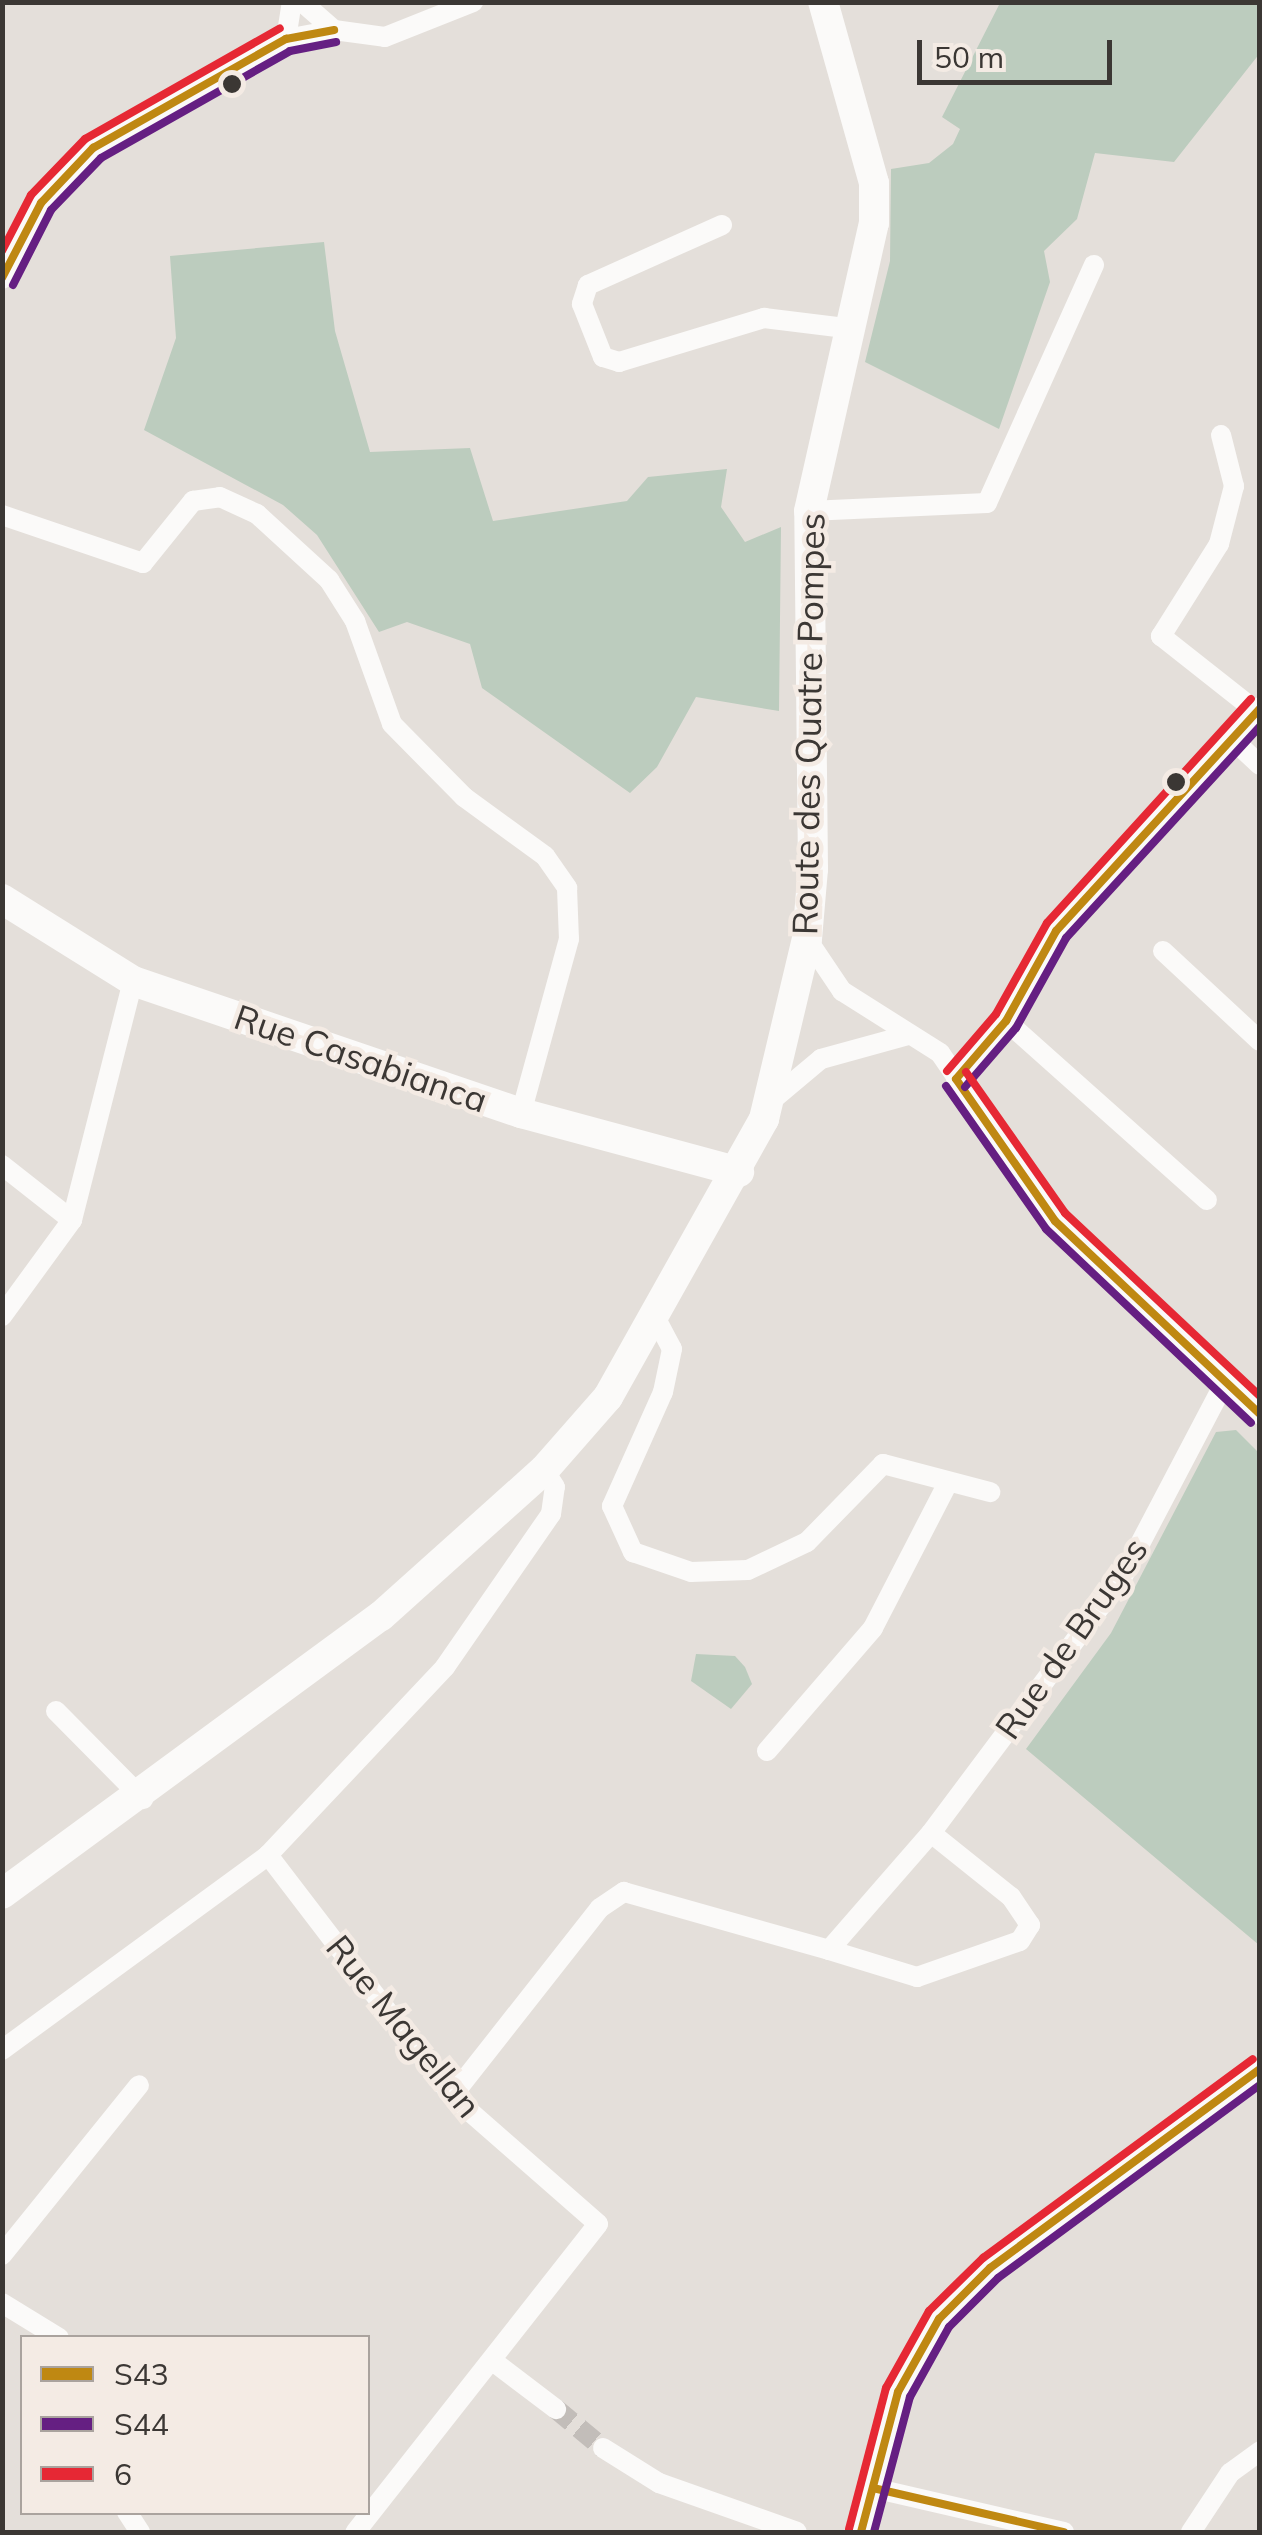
<!DOCTYPE html>
<html>
<head>
<meta charset="utf-8">
<style>
	body { margin:0 }
	#map { position:relative; width:1262px; height:2535px; overflow:hidden; background:#e4dfda; font-family:Mulish,sans-serif }
	div>[style] { position:absolute }
	.green>* { inset:0; background:#bcccbe }
	.street-tunnel>* { height:20px; margin-top:-10px; transform-origin:0; background:repeating-linear-gradient(90deg,#c2bdb9 0 20px,transparent 0 30px) }
	.street>* { height:20px; margin:-10px; padding:0 10px; transform-origin:10px; border-radius:10px; background:#fbfaf9 }
	.secondary>* { height:30px; margin:-15px; padding:0 15px; transform-origin:15px; border-radius:15px; background:#fbfaf9 }
	.bus-1>* { height:8px; margin:-4px; padding:0 4px; transform-origin:4px; border-radius:4px; background:#bf8812 }
	.bus-2>* { height:8px; margin:-4px; padding:0 4px; transform-origin:4px; border-radius:4px; background:#651f82 }
	.bus-3>* { height:8px; margin:-4px; padding:0 4px; transform-origin:4px; border-radius:4px; background:#e62834 }
	.dots>* { width:28px; height:28px; translate:-50% -50%; box-sizing:border-box; border:5px solid #f4ebe4; border-radius:50% }
	span { translate:-50% -50%; white-space:nowrap; text-align:center; line-height:1.15; -webkit-text-stroke:9px #f4ebe4; paint-order:stroke }
	.street-label { font-size:35px; color:#3b3734 }
	.frame { position:absolute; inset:0; border:5px solid #3b3734; pointer-events:none }
	.legend { position:absolute; left:20px; top:2335px; width:350px; height:180px; box-sizing:border-box; background:#f4ebe4; border:2px solid #aaa39e; margin:0; padding:12px 18px; list-style:none; font-size:30px; color:#3b3734 }
	.legend li { display:flex; align-items:center; gap:20px; height:50px }
	.legend b { width:50px; border:2px solid #aaa39e }
	.scale { position:absolute; left:917px; top:40px; width:195px; height:45px; box-sizing:border-box; border:5px solid #3b3734; border-top:0; padding-left:12px; font-size:30px; line-height:35px; white-space:nowrap; color:#3b3734; -webkit-text-stroke:8px #f4ebe4; paint-order:stroke }
</style>
</head>
<body>
<div id="map">
	<div class="green">
		<i style="clip-path:polygon(1000px 3px,1259px 3px,1260px 53px,1174px 162px,1095px 153px,1077px 219px,1044px 251px,1050px 282px,999px 429px,865px 362px,890px 261px,891px 169px,929px 163px,953px 144px,960px 129px,942px 117px)"></i>
		<i style="clip-path:polygon(324px 242px,335px 331px,370px 452px,470px 448px,493px 521px,627px 501px,648px 477px,727px 469px,721px 507px,745px 542px,781px 527px,779px 711px,696px 697px,657px 767px,630px 793px,482px 688px,470px 644px,407px 622px,379px 632px,317px 535px,283px 505px,144px 430px,176px 338px,170px 256px)"></i>
		<i style="clip-path:polygon(1236px 1430px,1260px 1454px,1259px 1945px,1026px 1749px,1111px 1633px,1216px 1432px)"></i>
		<i style="clip-path:polygon(696px 1654px,735px 1656px,745px 1667px,752px 1684px,731px 1709px,691px 1681px)"></i>
	</div>
	<div class="street-tunnel">
		<i style="left:556px;top:2409px;width:61px;rotate:39.7deg"></i>
	</div>
	<div class="street">
		<i style="left:302px;top:2px;width:43px;rotate:41.2deg"></i>
		<i style="left:334px;top:30px;width:51px;rotate:7.8deg"></i>
		<i style="left:385px;top:37px;width:95px;rotate:-21.7deg"></i>
		<i style="left:286px;top:39px;width:37px;rotate:-81deg"></i>
		<i style="left:722px;top:225px;width:147px;rotate:155.9deg"></i>
		<i style="left:588px;top:285px;width:20px;rotate:108deg"></i>
		<i style="left:582px;top:304px;width:57px;rotate:68.4deg"></i>
		<i style="left:603px;top:357px;width:17px;rotate:17deg"></i>
		<i style="left:619px;top:362px;width:152px;rotate:-16.9deg"></i>
		<i style="left:764px;top:318px;width:90px;rotate:7deg"></i>
		<i style="left:2px;top:279px;width:85px;rotate:-62.8deg"></i>
		<i style="left:41px;top:203px;width:76px;rotate:-46.6deg"></i>
		<i style="left:93px;top:148px;width:222px;rotate:-29.5deg"></i>
		<i style="left:286px;top:39px;width:49px;rotate:-10.6deg"></i>
		<i style="left:1221px;top:435px;width:53px;rotate:75.7deg"></i>
		<i style="left:1234px;top:486px;width:60px;rotate:104.5deg"></i>
		<i style="left:1219px;top:544px;width:109px;rotate:122.2deg"></i>
		<i style="left:1161px;top:636px;width:121px;rotate:38.3deg"></i>
		<i style="left:809px;top:511px;width:178px;rotate:-2.6deg"></i>
		<i style="left:987px;top:503px;width:261px;rotate:-65.8deg"></i>
		<i style="left:2px;top:515px;width:149px;rotate:18.8deg"></i>
		<i style="left:143px;top:563px;width:80px;rotate:-51.1deg"></i>
		<i style="left:193px;top:501px;width:27px;rotate:-8deg"></i>
		<i style="left:220px;top:497px;width:41px;rotate:24.7deg"></i>
		<i style="left:257px;top:514px;width:98px;rotate:42.5deg"></i>
		<i style="left:329px;top:580px;width:49px;rotate:57.6deg"></i>
		<i style="left:355px;top:621px;width:109px;rotate:70.2deg"></i>
		<i style="left:392px;top:724px;width:103px;rotate:45.4deg"></i>
		<i style="left:464px;top:797px;width:100px;rotate:36.1deg"></i>
		<i style="left:545px;top:856px;width:39px;rotate:55deg"></i>
		<i style="left:567px;top:888px;width:51px;rotate:87.8deg"></i>
		<i style="left:569px;top:939px;width:180px;rotate:105.4deg"></i>
		<i style="left:1232px;top:739px;width:38px;rotate:43deg"></i>
		<i style="left:807px;top:939px;width:63px;rotate:56.1deg"></i>
		<i style="left:842px;top:991px;width:116px;rotate:32.3deg"></i>
		<i style="left:940px;top:1053px;width:204px;rotate:55.6deg"></i>
		<i style="left:1055px;top:1221px;width:282px;rotate:43.3deg"></i>
		<i style="left:1163px;top:951px;width:132px;rotate:42.9deg"></i>
		<i style="left:1006px;top:1021px;width:269px;rotate:41.7deg"></i>
		<i style="left:956px;top:1079px;width:77px;rotate:-49.2deg"></i>
		<i style="left:1006px;top:1021px;width:103px;rotate:-60.9deg"></i>
		<i style="left:1056px;top:931px;width:303px;rotate:-47.7deg"></i>
		<i style="left:772px;top:1100px;width:64px;rotate:-39.9deg"></i>
		<i style="left:821px;top:1059px;width:90px;rotate:-15.4deg"></i>
		<i style="left:2px;top:1165px;width:89px;rotate:38.2deg"></i>
		<i style="left:2px;top:1316px;width:119px;rotate:-53.9deg"></i>
		<i style="left:72px;top:1220px;width:247px;rotate:-75.7deg"></i>
		<i style="left:655px;top:1317px;width:36px;rotate:62deg"></i>
		<i style="left:672px;top:1349px;width:44px;rotate:101.8deg"></i>
		<i style="left:663px;top:1392px;width:125px;rotate:114.1deg"></i>
		<i style="left:612px;top:1506px;width:51px;rotate:65.5deg"></i>
		<i style="left:633px;top:1552px;width:61px;rotate:19deg"></i>
		<i style="left:691px;top:1572px;width:57px;rotate:-2deg"></i>
		<i style="left:748px;top:1570px;width:65px;rotate:-25.4deg"></i>
		<i style="left:807px;top:1542px;width:109px;rotate:-45.7deg"></i>
		<i style="left:883px;top:1464px;width:111px;rotate:14.7deg"></i>
		<i style="left:56px;top:1711px;width:124px;rotate:45.3deg"></i>
		<i style="left:767px;top:1751px;width:162px;rotate:-49.2deg"></i>
		<i style="left:873px;top:1628px;width:163px;rotate:-62.7deg"></i>
		<i style="left:268px;top:1855px;width:303px;rotate:52.6deg"></i>
		<i style="left:452px;top:2096px;width:194px;rotate:41.2deg"></i>
		<i style="left:598px;top:2224px;width:392px;rotate:128.2deg"></i>
		<i style="left:829px;top:1950px;width:92px;rotate:17.1deg"></i>
		<i style="left:917px;top:1977px;width:109px;rotate:-19.3deg"></i>
		<i style="left:1020px;top:1941px;width:19px;rotate:-58deg"></i>
		<i style="left:1030px;top:1925px;width:34px;rotate:-124deg"></i>
		<i style="left:1011px;top:1897px;width:102px;rotate:-141.3deg"></i>
		<i style="left:2px;top:2050px;width:330px;rotate:-36.2deg"></i>
		<i style="left:268px;top:1855px;width:258px;rotate:-46.7deg"></i>
		<i style="left:445px;top:1667px;width:186px;rotate:-55.3deg"></i>
		<i style="left:551px;top:1514px;width:27px;rotate:-82deg"></i>
		<i style="left:555px;top:1487px;width:20px;rotate:-123deg"></i>
		<i style="left:452px;top:2096px;width:239px;rotate:-51.8deg"></i>
		<i style="left:600px;top:1908px;width:29px;rotate:-34deg"></i>
		<i style="left:624px;top:1892px;width:213px;rotate:15.8deg"></i>
		<i style="left:829px;top:1950px;width:155px;rotate:-48.9deg"></i>
		<i style="left:931px;top:1833px;width:319px;rotate:-53.2deg"></i>
		<i style="left:1122px;top:1578px;width:221px;rotate:-62.3deg"></i>
		<i style="left:2px;top:2255px;width:218px;rotate:-51.1deg"></i>
		<i style="left:2px;top:2303px;width:67px;rotate:31.6deg"></i>
		<i style="left:494px;top:2362px;width:78px;rotate:37.2deg"></i>
		<i style="left:603px;top:2448px;width:66px;rotate:32deg"></i>
		<i style="left:659px;top:2483px;width:146px;rotate:19.5deg"></i>
		<i style="left:873px;top:2488px;width:196px;rotate:13deg"></i>
		<i style="left:127px;top:2512px;width:24px;rotate:57deg"></i>
		<i style="left:861px;top:2532px;width:145px;rotate:-75.2deg"></i>
		<i style="left:898px;top:2392px;width:84px;rotate:-60.7deg"></i>
		<i style="left:939px;top:2319px;width:72px;rotate:-45deg"></i>
		<i style="left:990px;top:2268px;width:335px;rotate:-36.4deg"></i>
		<i style="left:1191px;top:2532px;width:71px;rotate:-56.5deg"></i>
		<i style="left:1230px;top:2473px;width:37px;rotate:-36deg"></i>
	</div>
	<div class="secondary">
		<i style="left:2px;top:899px;width:155px;rotate:32deg"></i>
		<i style="left:133px;top:981px;width:410px;rotate:18.8deg"></i>
		<i style="left:521px;top:1113px;width:226px;rotate:15.1deg"></i>
		<i style="left:2px;top:1894px;width:470px;rotate:-36.3deg"></i>
		<i style="left:381px;top:1616px;width:219px;rotate:-41.9deg"></i>
		<i style="left:544px;top:1470px;width:97px;rotate:-48.8deg"></i>
		<i style="left:608px;top:1397px;width:319px;rotate:-60.7deg"></i>
		<i style="left:764px;top:1119px;width:185px;rotate:-76.6deg"></i>
		<i style="left:807px;top:939px;width:70px;rotate:-85.1deg"></i>
		<i style="left:813px;top:869px;width:358px;rotate:-90.6deg"></i>
		<i style="left:809px;top:511px;width:295px;rotate:-77.3deg"></i>
		<i style="left:874px;top:223px;width:40px;rotate:-90deg"></i>
		<i style="left:874px;top:183px;width:188px;rotate:-105.7deg"></i>
	</div>
	<div class="bus-1">
		<i style="left:2px;top:278px;width:85px;rotate:-62.5deg"></i>
		<i style="left:41px;top:203px;width:76px;rotate:-46.6deg"></i>
		<i style="left:93px;top:148px;width:222px;rotate:-29.5deg"></i>
		<i style="left:286px;top:39px;width:49px;rotate:-10.6deg"></i>
		<i style="left:956px;top:1079px;width:77px;rotate:-49.2deg"></i>
		<i style="left:1006px;top:1021px;width:103px;rotate:-60.9deg"></i>
		<i style="left:1056px;top:931px;width:302px;rotate:-47.5deg"></i>
		<i style="left:956px;top:1079px;width:173px;rotate:55.1deg"></i>
		<i style="left:1055px;top:1221px;width:282px;rotate:43.3deg"></i>
		<i style="left:873px;top:2488px;width:196px;rotate:13deg"></i>
		<i style="left:861px;top:2532px;width:145px;rotate:-75.2deg"></i>
		<i style="left:898px;top:2392px;width:84px;rotate:-60.7deg"></i>
		<i style="left:939px;top:2319px;width:72px;rotate:-45deg"></i>
		<i style="left:990px;top:2268px;width:335px;rotate:-36.4deg"></i>
	</div>
	<div class="bus-2">
		<i style="left:13px;top:285px;width:84px;rotate:-63.1deg"></i>
		<i style="left:51px;top:210px;width:72px;rotate:-46.1deg"></i>
		<i style="left:101px;top:158px;width:217px;rotate:-29.5deg"></i>
		<i style="left:290px;top:51px;width:47px;rotate:-11.1deg"></i>
		<i style="left:946px;top:1086px;width:174px;rotate:55deg"></i>
		<i style="left:1046px;top:1229px;width:282px;rotate:43.4deg"></i>
		<i style="left:965px;top:1087px;width:78px;rotate:-49.2deg"></i>
		<i style="left:1016px;top:1028px;width:103px;rotate:-60.9deg"></i>
		<i style="left:1066px;top:938px;width:287px;rotate:-47.5deg"></i>
		<i style="left:874px;top:2532px;width:140px;rotate:-75.1deg"></i>
		<i style="left:910px;top:2397px;width:80px;rotate:-60.9deg"></i>
		<i style="left:949px;top:2327px;width:69px;rotate:-45deg"></i>
		<i style="left:998px;top:2278px;width:325px;rotate:-36.4deg"></i>
	</div>
	<div class="bus-3">
		<i style="left:2px;top:251px;width:63px;rotate:-62.6deg"></i>
		<i style="left:31px;top:195px;width:78px;rotate:-46deg"></i>
		<i style="left:85px;top:139px;width:224px;rotate:-29.6deg"></i>
		<i style="left:947px;top:1071px;width:75px;rotate:-49.3deg"></i>
		<i style="left:996px;top:1014px;width:104px;rotate:-60.7deg"></i>
		<i style="left:1047px;top:923px;width:303px;rotate:-47.7deg"></i>
		<i style="left:966px;top:1072px;width:172px;rotate:54.9deg"></i>
		<i style="left:1065px;top:1213px;width:267px;rotate:43.2deg"></i>
		<i style="left:849px;top:2529px;width:146px;rotate:-75.3deg"></i>
		<i style="left:886px;top:2388px;width:88px;rotate:-60.8deg"></i>
		<i style="left:929px;top:2311px;width:76px;rotate:-44.5deg"></i>
		<i style="left:983px;top:2258px;width:335px;rotate:-36.4deg"></i>
	</div>
	<div class="dots">
		<i style="left:232px;top:84px;background:#3b3734"></i>
		<i style="left:1176px;top:782px;background:#3b3734"></i>
	</div>
	<div class="street-label">
		<span style="left:808px;top:724px;rotate:-89deg">Route des Quatre Pompes</span>
		<span style="left:361px;top:1058px;rotate:19deg">Rue Casabianca</span>
		<span style="left:1071px;top:1638px;rotate:-55deg">Rue de Bruges</span>
		<span style="left:404px;top:2026px;rotate:51deg">Rue Magellan</span>
	</div>
	<div class="frame"></div>
	<ul class="legend">
	<li><b style="height:12px;background:#bf8812"></b>S43</li>
	<li><b style="height:12px;background:#651f82"></b>S44</li>
	<li><b style="height:12px;background:#e62834"></b>6</li>
	</ul>
	<div class="scale">50 m</div>
</div>
</body>
</html>
